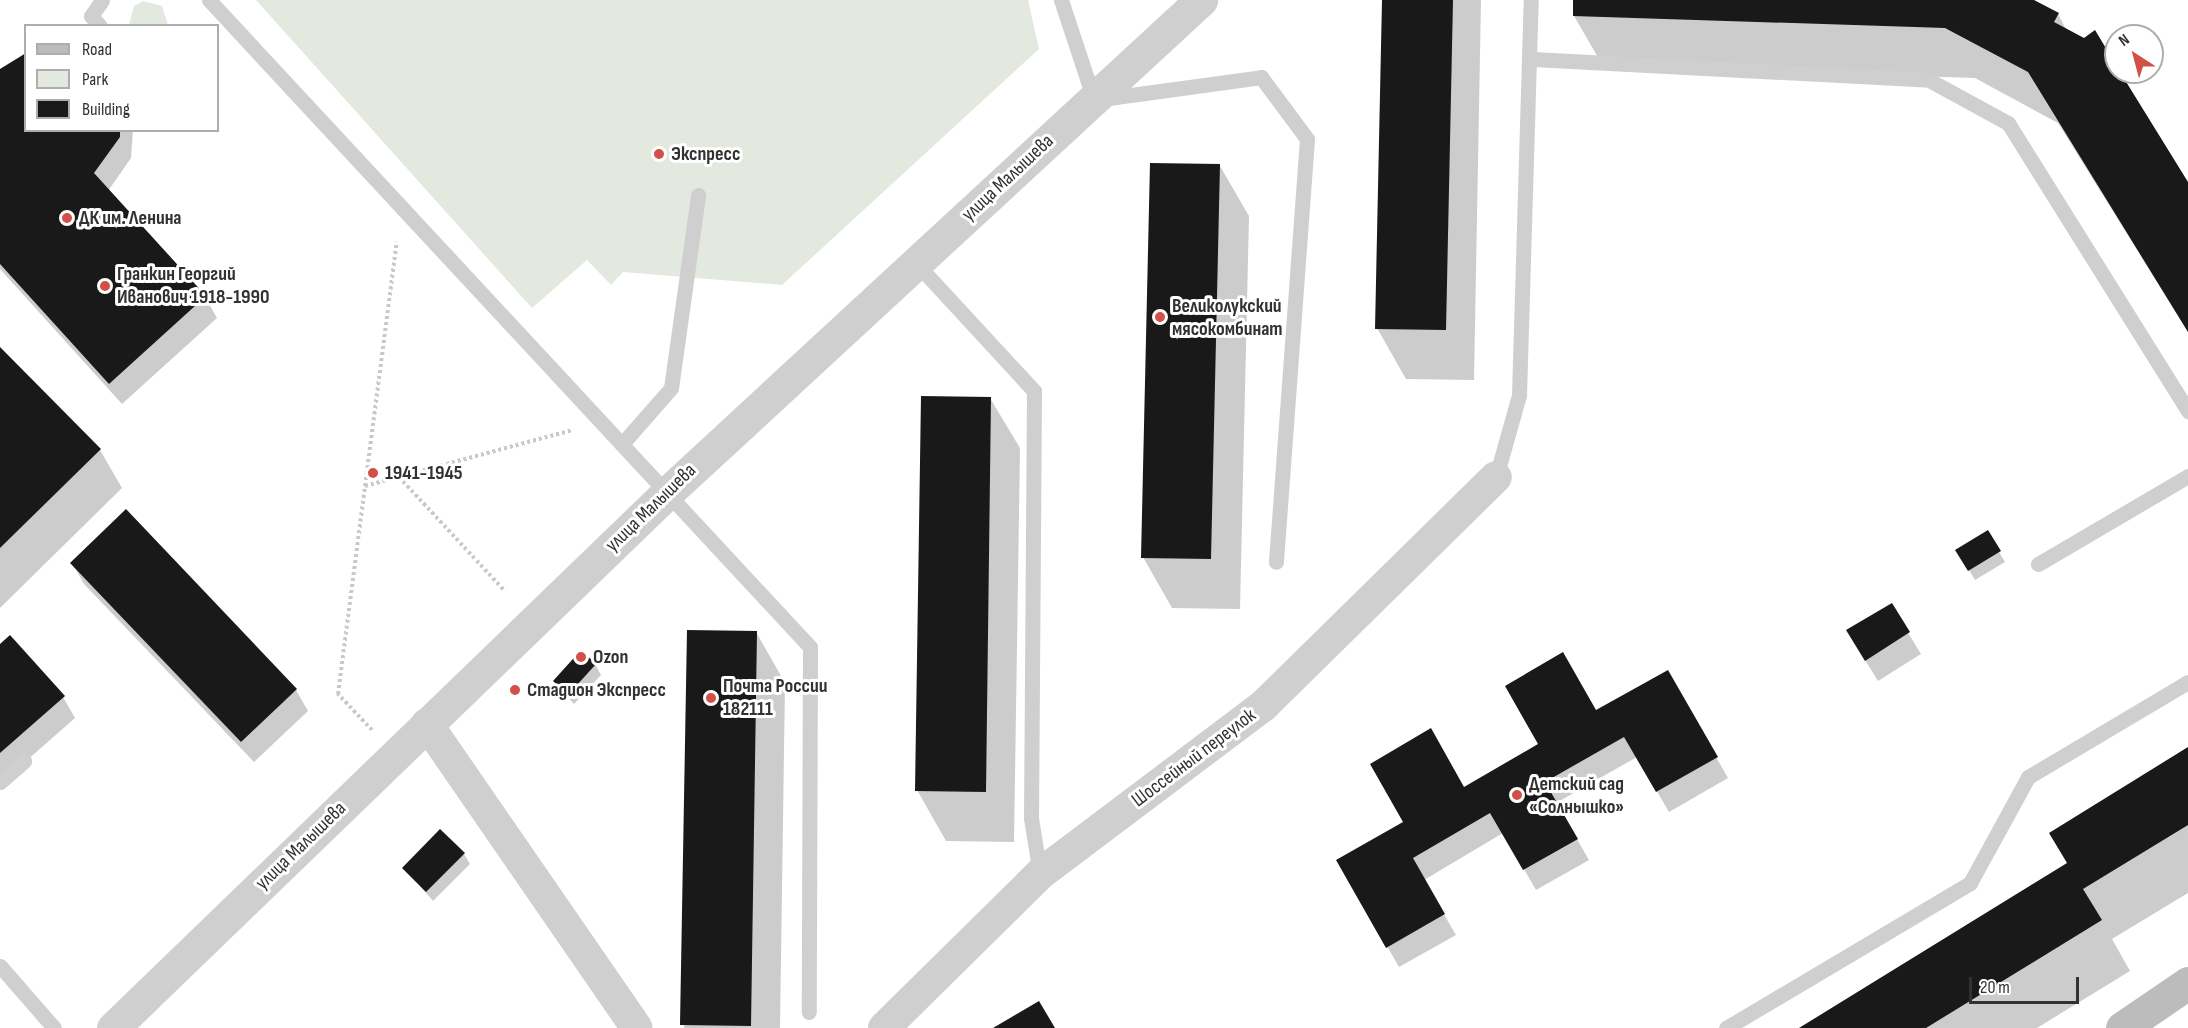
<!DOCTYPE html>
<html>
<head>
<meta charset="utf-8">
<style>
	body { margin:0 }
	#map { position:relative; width:2188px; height:1028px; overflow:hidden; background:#fff; font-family:"Sofia Sans Condensed",sans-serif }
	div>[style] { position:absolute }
	.green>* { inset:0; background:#e3e9df }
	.shadow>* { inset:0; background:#0003 }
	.building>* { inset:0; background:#191919 }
	.path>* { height:4px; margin-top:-2px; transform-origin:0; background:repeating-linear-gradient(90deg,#c9c9c9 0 3px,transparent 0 6px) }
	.service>* { height:15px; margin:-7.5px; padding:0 7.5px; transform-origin:7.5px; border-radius:7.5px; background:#cfcfcf }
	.minor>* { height:32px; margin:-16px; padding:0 16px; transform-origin:16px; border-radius:16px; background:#cfcfcf }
	.tertiary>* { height:33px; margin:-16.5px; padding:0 16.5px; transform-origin:16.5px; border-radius:16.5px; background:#cfcfcf }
	.secondary>* { height:33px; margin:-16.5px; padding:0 16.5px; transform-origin:16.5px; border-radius:16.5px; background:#bcbcbc }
	.dots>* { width:16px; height:16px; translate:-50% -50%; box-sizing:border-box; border:3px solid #fff; border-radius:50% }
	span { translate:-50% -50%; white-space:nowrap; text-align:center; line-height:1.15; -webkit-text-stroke:6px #fff; paint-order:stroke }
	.poi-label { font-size:20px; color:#323232; font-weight:700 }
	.left { translate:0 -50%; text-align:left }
	.street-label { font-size:20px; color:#323232 }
	.legend { position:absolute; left:24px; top:24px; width:195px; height:108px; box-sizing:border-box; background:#fff; border:2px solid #adadad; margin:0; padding:8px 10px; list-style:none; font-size:18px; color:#323232 }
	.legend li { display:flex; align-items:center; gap:12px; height:30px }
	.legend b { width:30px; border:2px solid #adadad }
	.north { position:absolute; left:2104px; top:24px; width:60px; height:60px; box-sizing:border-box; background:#fff; border:2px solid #adadad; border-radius:50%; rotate:324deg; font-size:16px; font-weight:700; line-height:24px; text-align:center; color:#323232 }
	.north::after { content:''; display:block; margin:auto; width:21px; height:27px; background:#d35049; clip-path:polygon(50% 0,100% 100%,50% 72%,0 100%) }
	.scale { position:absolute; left:1969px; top:977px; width:110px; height:27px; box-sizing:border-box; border:3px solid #323232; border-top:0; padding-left:8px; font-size:18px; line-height:21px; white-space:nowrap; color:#323232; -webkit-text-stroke:4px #fff; paint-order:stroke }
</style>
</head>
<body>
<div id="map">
	<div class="green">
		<i style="clip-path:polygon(256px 0,1028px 0,1039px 49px,782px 285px,623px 272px,611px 285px,587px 260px,532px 308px)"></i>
		<i style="clip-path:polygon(143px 1px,162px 6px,168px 25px,129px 25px,134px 6px)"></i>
	</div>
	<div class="shadow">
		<i style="clip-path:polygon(1383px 0,1481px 0,1474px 380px,1406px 379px,1377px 328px)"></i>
		<i style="clip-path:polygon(1575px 0,2031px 0,2058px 14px,2067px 31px,2116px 68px,2188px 185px,2188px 332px,2058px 123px,1975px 78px,1603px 66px,1574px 16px)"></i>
		<i style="clip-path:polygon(0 71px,26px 130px,133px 130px,131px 158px,108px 191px,205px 297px,217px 318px,122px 404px,0 269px)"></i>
		<i style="clip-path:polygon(1220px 166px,1249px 216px,1240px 609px,1172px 608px,1143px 557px)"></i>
		<i style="clip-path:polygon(0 349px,100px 450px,122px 488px,0 608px)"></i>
		<i style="clip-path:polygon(990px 398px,1020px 448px,1014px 842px,946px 841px,917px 790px)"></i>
		<i style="clip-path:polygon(1987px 532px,2005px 562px,1975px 580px,1957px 550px)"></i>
		<i style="clip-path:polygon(72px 563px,296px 690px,308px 711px,254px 762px,84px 584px)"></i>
		<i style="clip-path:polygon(1891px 605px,1921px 654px,1878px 681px,1860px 652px)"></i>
		<i style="clip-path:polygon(756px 632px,785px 683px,780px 1028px,684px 1028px)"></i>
		<i style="clip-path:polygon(0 646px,63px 697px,75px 718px,0 784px)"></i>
		<i style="clip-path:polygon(595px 664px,601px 675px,574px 704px,554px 681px)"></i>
		<i style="clip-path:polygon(1667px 672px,1728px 778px,1669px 812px,1637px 757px,1556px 803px,1589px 860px,1536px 890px,1503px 833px,1424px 880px,1456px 935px,1399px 967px,1338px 861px)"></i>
		<i style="clip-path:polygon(2188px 749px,2188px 893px,2112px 939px,2130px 971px,2037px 1028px,1801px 1028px,2068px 864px)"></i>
		<i style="clip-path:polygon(464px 854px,470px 864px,433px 901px,404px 868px)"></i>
	</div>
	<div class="building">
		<i style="clip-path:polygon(1382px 0,1453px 0,1446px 330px,1375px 329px)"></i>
		<i style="clip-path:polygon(1573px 0,2034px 0,2059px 13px,2054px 22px,2084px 38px,2095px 30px,2116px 65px,2116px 72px,2120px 72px,2188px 182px,2188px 332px,2028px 72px,1945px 28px,1573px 16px)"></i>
		<i style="clip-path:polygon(26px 53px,26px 130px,120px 130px,120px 137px,94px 173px,206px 296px,109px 384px,0 264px,0 69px)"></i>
		<i style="clip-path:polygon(1150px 163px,1220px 164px,1211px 559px,1141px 558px)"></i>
		<i style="clip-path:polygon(0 347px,101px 449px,0 548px)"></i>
		<i style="clip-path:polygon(921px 396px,991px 397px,986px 792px,915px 791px)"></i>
		<i style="clip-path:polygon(126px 509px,297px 689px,241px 742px,70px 563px)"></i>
		<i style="clip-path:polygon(1988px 530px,2001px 551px,1968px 571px,1955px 550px)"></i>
		<i style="clip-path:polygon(1892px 603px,1910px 632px,1865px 661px,1846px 630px)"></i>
		<i style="clip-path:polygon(687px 630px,757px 631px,751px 1026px,680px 1025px)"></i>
		<i style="clip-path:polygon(10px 635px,65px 696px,0 753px,0 644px)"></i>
		<i style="clip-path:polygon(581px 650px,596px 664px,568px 695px,553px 681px)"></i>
		<i style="clip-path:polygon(1563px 652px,1596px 710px,1668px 670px,1718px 757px,1656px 792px,1624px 737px,1545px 782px,1578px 839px,1523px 870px,1490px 813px,1413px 858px,1445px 914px,1386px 948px,1336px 860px,1403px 822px,1370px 764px,1431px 728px,1464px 787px,1538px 744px,1505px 686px)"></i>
		<i style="clip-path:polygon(2188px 747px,2188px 825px,2083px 889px,2102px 920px,1926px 1028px,1799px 1028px,2067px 863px,2049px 833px)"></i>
		<i style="clip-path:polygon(440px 829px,465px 853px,426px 892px,402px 868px)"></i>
		<i style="clip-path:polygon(1039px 1001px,1055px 1028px,993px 1028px)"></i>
	</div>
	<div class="path">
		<i style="left:399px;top:477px;width:156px;rotate:47.1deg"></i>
		<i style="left:365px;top:486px;width:215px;rotate:-15.1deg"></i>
		<i style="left:372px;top:730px;width:50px;rotate:-133.4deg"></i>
		<i style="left:338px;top:694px;width:456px;rotate:-82.6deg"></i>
	</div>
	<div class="service">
		<i style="left:209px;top:0;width:883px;rotate:47.11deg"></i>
		<i style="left:810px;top:647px;width:365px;rotate:90.2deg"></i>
		<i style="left:1061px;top:0;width:105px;rotate:71.7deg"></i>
		<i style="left:1094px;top:100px;width:169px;rotate:-7.8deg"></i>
		<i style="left:1261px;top:77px;width:77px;rotate:53.4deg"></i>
		<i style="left:1307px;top:139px;width:424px;rotate:94.2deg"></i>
		<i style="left:100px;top:26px;width:13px;rotate:-132deg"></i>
		<i style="left:91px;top:16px;width:19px;rotate:-55deg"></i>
		<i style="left:1533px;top:59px;width:397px;rotate:3deg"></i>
		<i style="left:1929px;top:80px;width:90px;rotate:28.6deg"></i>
		<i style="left:2008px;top:123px;width:340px;rotate:58deg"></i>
		<i style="left:916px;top:263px;width:174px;rotate:47.3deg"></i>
		<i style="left:1034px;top:391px;width:427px;rotate:90.4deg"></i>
		<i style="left:1031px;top:818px;width:57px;rotate:80.9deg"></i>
		<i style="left:622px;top:444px;width:74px;rotate:-48.8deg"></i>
		<i style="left:671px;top:388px;width:195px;rotate:-82deg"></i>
		<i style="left:1496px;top:477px;width:85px;rotate:-74.3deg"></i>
		<i style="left:1519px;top:395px;width:395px;rotate:-88.3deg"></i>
		<i style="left:2038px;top:564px;width:174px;rotate:-30.4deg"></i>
		<i style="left:0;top:782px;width:32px;rotate:-41deg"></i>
		<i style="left:0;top:966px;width:82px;rotate:48.9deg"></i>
		<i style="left:1726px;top:1028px;width:284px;rotate:-30.7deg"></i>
		<i style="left:1970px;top:883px;width:121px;rotate:-61.3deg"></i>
		<i style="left:2028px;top:777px;width:186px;rotate:-30.7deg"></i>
	</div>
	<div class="minor">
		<i style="left:427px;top:724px;width:369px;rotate:55.4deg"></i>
		<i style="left:884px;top:1028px;width:219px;rotate:-44.6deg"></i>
		<i style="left:1040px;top:874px;width:281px;rotate:-37deg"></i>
		<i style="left:1264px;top:705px;width:325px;rotate:-44.5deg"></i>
	</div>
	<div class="tertiary">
		<i style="left:113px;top:1028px;width:770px;rotate:-44deg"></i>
		<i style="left:667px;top:493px;width:727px;rotate:-42.71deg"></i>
	</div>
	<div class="secondary">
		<i style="left:2122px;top:1028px;width:80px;rotate:-34.3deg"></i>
	</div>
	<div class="dots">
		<i style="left:659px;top:154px;background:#d35049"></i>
		<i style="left:67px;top:218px;background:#d35049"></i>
		<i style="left:105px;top:286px;background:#d35049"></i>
		<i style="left:1160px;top:317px;background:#d35049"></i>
		<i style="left:373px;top:473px;background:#d35049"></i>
		<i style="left:581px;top:657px;background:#d35049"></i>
		<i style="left:515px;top:690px;background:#d35049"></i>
		<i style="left:711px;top:698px;background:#d35049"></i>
		<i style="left:1517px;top:795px;background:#d35049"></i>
	</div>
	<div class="poi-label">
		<span class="left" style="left:671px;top:154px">Экспресс</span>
		<span class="left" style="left:79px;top:218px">ДК им. Ленина</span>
		<span class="left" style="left:117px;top:286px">Гранкин Георгий<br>Иванович 1918-1990</span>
		<span class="left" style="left:1172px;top:318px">Великолукский<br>мясокомбинат</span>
		<span class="left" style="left:385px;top:473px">1941-1945</span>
		<span class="left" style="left:593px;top:657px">Ozon</span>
		<span class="left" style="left:723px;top:698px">Почта России<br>182111</span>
		<span class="left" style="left:527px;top:690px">Стадион Экспресс</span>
		<span class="left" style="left:1529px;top:796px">Детский сад<br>«Солнышко»</span>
	</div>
	<div class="street-label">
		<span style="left:1008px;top:178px;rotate:-43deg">улица Малышева</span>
		<span style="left:651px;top:508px;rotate:-44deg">улица Малышева</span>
		<span style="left:1194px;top:758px;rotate:-37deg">Шоссейный переулок</span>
		<span style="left:301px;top:846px;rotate:-44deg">улица Малышева</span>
	</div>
	<ul class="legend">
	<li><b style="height:8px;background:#bcbcbc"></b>Road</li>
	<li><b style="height:16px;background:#e3e9df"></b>Park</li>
	<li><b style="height:16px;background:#191919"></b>Building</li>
	</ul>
	<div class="north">N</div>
	<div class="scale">20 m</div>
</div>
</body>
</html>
